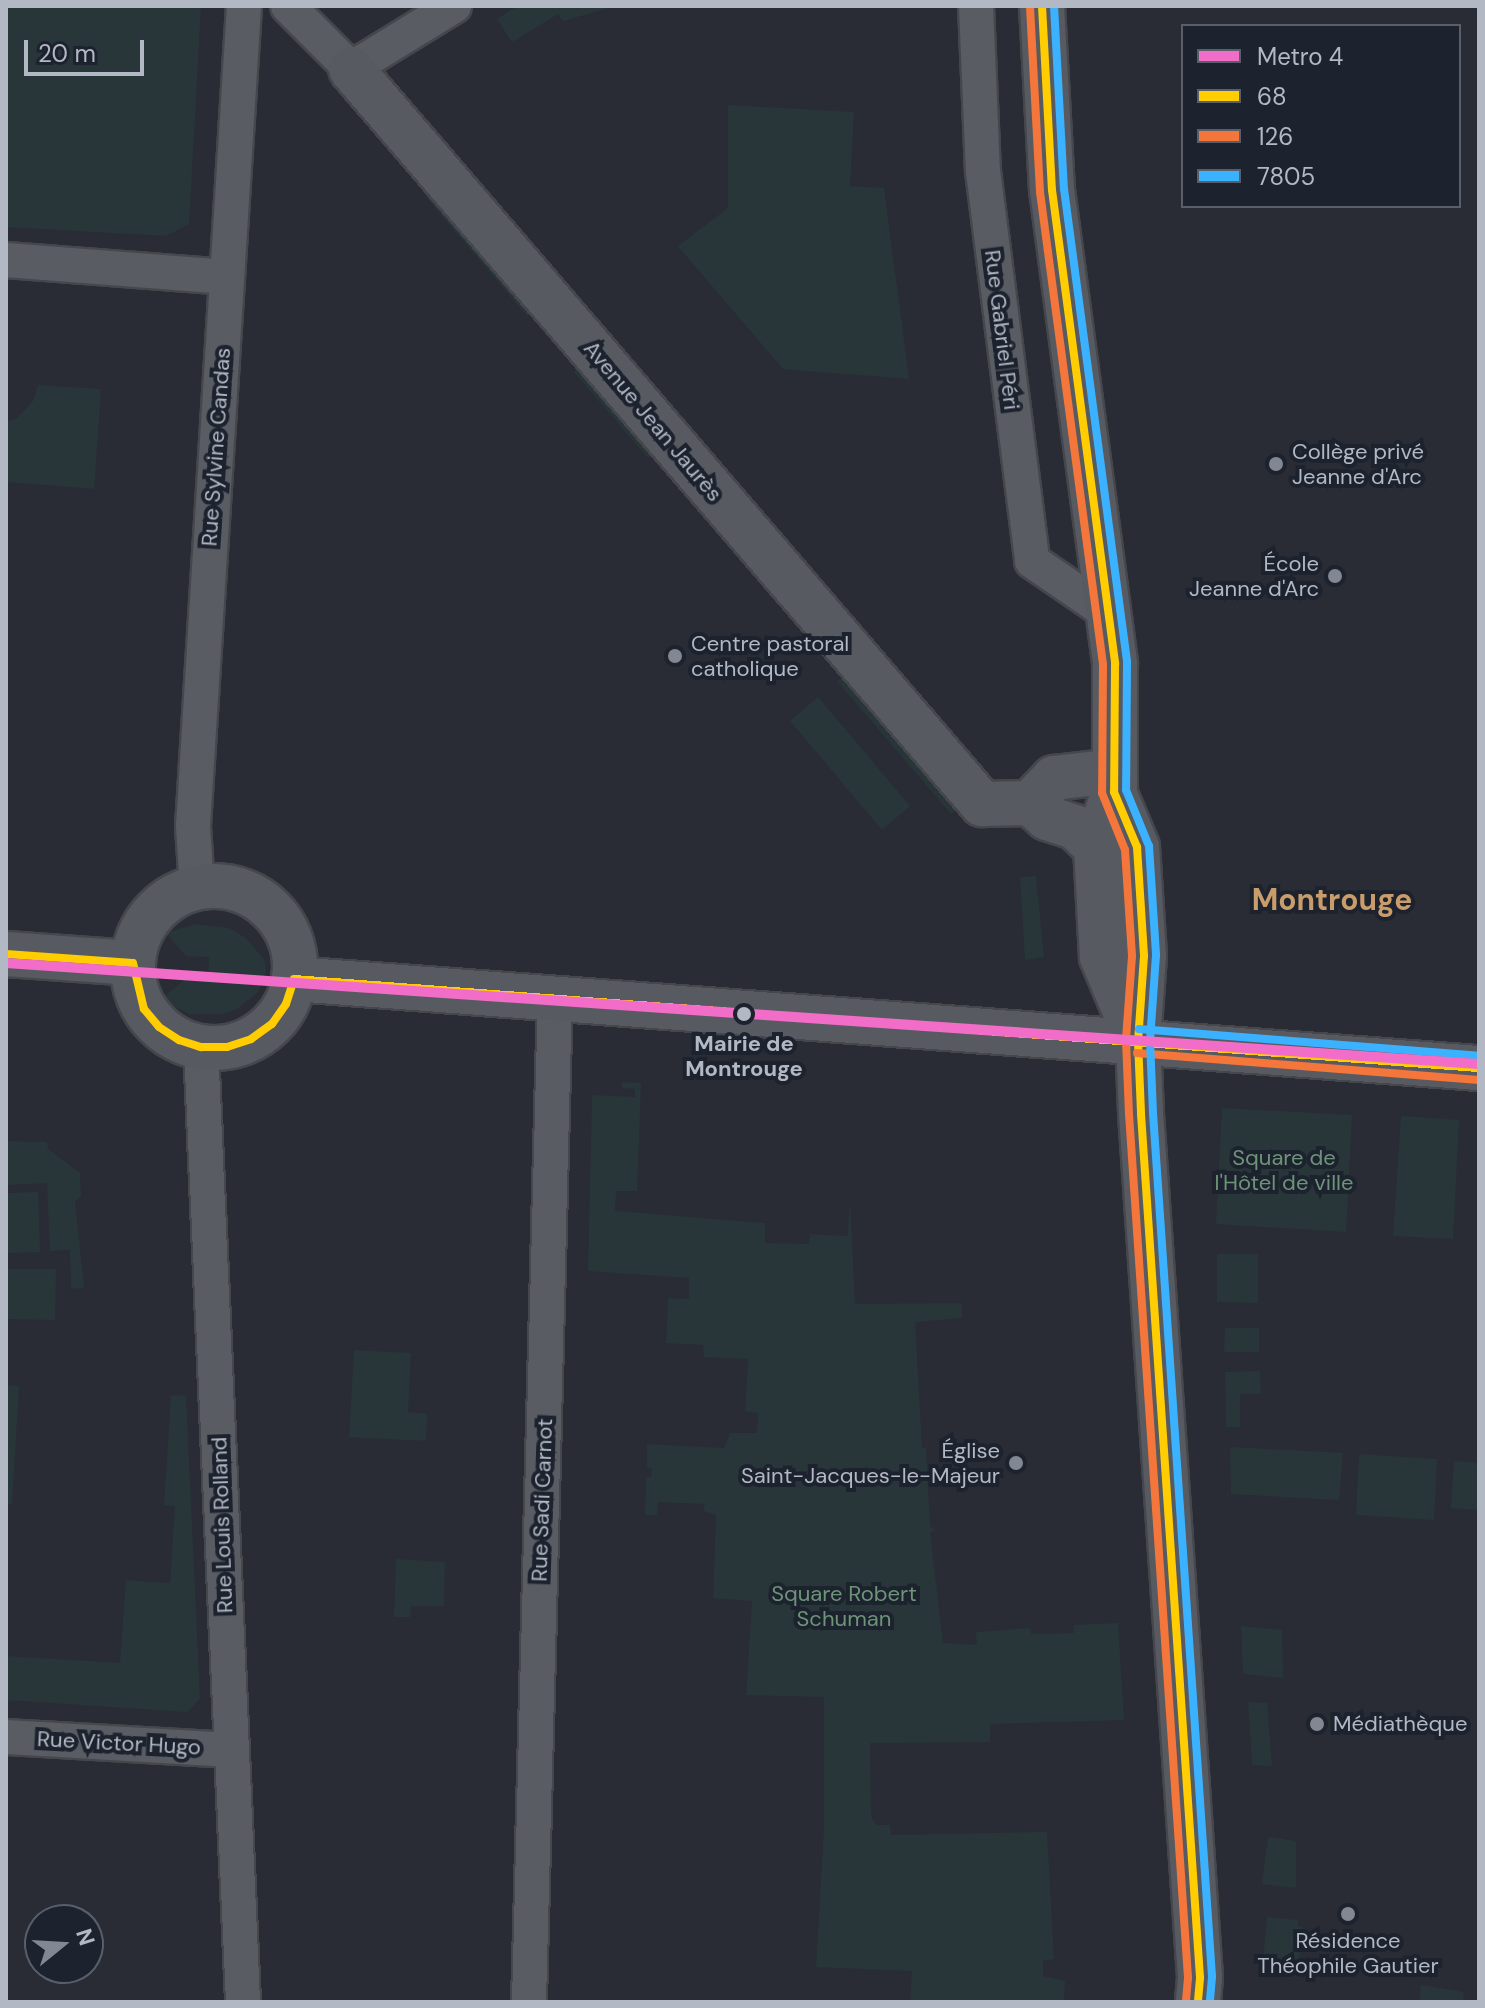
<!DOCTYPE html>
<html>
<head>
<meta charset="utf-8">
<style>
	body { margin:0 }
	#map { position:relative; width:1485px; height:2008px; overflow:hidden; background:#292c34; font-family:"DM Sans",sans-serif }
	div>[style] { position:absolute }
	.green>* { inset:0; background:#283639 }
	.roads { filter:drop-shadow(2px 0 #45474d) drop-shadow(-2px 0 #45474d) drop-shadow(0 2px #45474d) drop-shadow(0 -2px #45474d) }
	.street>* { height:34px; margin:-17px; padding:0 17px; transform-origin:17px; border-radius:17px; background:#595c62 }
	.secondary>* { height:44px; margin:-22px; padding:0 22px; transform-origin:22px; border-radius:22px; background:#575a60 }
	.secondary>.ring { margin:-22px; padding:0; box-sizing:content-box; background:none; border:44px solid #575a60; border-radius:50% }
	.bus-1>* { height:8px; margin:-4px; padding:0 4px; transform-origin:4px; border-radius:4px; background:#ffcd02 }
	.bus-2>* { height:8px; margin:-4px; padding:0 4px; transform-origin:4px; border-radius:4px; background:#f5763a }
	.bus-3>* { height:8px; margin:-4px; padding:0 4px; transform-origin:4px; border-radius:4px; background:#3bb2ff }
	.metro-1>* { height:10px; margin:-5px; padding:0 5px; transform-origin:5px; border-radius:5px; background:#f16dc7 }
	.dots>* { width:22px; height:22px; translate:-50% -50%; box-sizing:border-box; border:4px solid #1d232e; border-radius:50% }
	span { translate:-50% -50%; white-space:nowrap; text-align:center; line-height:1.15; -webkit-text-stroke:8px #1d232e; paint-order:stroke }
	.street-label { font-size:22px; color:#b3b8c5 }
	.poi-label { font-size:22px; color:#b3b8c5 }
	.left { translate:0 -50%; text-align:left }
	.right { translate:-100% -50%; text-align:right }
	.stop-label { font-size:22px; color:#b3b8c5; font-weight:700 }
	.park-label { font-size:22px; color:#6d9379 }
	.district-label { font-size:30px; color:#c89c6b; font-weight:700 }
	.frame { position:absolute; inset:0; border:8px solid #b3b8c5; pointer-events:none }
	.legend { position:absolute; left:1181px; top:24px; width:280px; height:184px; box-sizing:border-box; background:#1d232e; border:2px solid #595f6a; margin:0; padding:10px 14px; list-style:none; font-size:24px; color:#b3b8c5 }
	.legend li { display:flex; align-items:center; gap:16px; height:40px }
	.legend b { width:40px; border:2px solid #595f6a }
	.north { position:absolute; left:24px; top:1904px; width:80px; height:80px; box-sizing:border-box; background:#1d232e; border:2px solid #595f6a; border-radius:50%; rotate:72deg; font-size:22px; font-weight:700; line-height:32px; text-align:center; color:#b3b8c5 }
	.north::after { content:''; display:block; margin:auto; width:28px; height:36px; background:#838792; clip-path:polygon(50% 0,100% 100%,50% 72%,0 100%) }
	.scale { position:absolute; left:24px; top:40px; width:120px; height:36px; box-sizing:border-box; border:4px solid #b3b8c5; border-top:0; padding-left:10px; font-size:24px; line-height:28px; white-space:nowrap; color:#b3b8c5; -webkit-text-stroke:6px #1d232e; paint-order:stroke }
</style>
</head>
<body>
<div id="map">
	<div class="green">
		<i style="clip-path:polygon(6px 6px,201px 6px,189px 224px,166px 236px,6px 227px)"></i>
		<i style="clip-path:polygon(518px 6px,616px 6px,563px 21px,558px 14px,512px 42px,497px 19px)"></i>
		<i style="clip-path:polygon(728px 105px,854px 112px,850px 186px,884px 188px,909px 379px,783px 369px,678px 246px,728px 208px)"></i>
		<i style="clip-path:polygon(430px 192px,532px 312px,527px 316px,425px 196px)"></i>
		<i style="clip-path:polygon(579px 367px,653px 454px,648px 458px,574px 372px)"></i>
		<i style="clip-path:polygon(38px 385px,101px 389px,94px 489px,6px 482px,6px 422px,17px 418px,33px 401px)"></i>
		<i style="clip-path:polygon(843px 677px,956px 810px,951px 814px,837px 681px)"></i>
		<i style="clip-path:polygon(818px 697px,910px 806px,882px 830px,790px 721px)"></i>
		<i style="clip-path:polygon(1036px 876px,1044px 957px,1025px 960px,1020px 877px)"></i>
		<i style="clip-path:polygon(196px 924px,229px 928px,246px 938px,265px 961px,266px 971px,258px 992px,237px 1009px,223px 1014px,190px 1014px,160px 1000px,184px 980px,208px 981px,209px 957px,186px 956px,166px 933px)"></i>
		<i style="clip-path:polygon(622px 1082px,641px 1083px,637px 1191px,616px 1191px,615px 1211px,765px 1223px,765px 1243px,809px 1244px,810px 1234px,848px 1236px,850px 1199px,855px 1304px,966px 1303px,962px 1303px,962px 1318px,915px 1322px,922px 1448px,926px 1448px,930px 1526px,935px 1531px,930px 1532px,943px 1643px,977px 1645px,976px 1632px,1030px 1628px,1031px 1634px,1074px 1633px,1074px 1625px,1118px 1623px,1124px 1720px,990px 1724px,990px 1742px,870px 1743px,871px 1817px,877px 1825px,890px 1825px,891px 1835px,1047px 1832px,1054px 1959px,1043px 1961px,1043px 1976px,1065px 1981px,1064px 2002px,910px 2002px,912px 1971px,816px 1967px,824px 1828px,824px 1697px,746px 1695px,752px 1601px,713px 1598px,716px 1515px,703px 1511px,705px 1504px,658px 1502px,657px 1515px,645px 1515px,646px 1477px,651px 1477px,652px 1468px,647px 1467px,647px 1444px,724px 1448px,730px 1433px,757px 1433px,758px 1413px,745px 1411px,748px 1359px,704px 1357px,703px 1345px,666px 1343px,668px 1298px,689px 1299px,689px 1278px,588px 1271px,592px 1095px,635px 1097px,635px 1089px,622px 1088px)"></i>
		<i style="clip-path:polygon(1222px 1108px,1352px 1115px,1346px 1232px,1216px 1224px)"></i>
		<i style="clip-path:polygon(1401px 1116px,1459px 1120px,1453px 1239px,1393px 1236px)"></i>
		<i style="clip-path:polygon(6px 1141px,47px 1142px,48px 1149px,80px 1173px,81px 1196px,75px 1201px,84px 1288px,71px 1289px,70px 1250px,50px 1251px,47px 1183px,6px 1185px)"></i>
		<i style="clip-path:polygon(38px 1192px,40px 1252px,6px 1253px,6px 1193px)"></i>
		<i style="clip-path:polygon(1217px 1254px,1258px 1254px,1258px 1303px,1217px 1302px)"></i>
		<i style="clip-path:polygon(6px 1269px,56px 1269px,55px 1320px,6px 1319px)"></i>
		<i style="clip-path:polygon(1225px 1328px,1259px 1328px,1259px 1352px,1224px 1352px)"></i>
		<i style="clip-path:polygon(354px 1350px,411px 1353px,408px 1412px,427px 1414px,426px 1441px,349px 1437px)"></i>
		<i style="clip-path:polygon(1260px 1371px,1261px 1394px,1240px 1394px,1240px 1427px,1226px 1427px,1225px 1372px)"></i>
		<i style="clip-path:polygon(6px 1385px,19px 1386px,12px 1505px,6px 1504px)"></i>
		<i style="clip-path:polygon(171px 1395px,186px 1396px,200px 1699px,187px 1712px,6px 1700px,6px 1656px,120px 1663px,126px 1580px,170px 1583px,175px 1506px,164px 1505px)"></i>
		<i style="clip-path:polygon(1230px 1447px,1343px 1453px,1339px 1500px,1231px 1494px)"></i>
		<i style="clip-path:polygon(1359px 1454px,1437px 1459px,1434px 1520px,1356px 1515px)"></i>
		<i style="clip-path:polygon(1454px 1461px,1479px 1463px,1479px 1510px,1451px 1508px)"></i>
		<i style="clip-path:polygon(396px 1559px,445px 1562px,444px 1606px,411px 1606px,410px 1617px,394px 1617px)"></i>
		<i style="clip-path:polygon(1241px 1626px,1282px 1630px,1283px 1678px,1243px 1674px)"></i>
		<i style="clip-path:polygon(1248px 1702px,1267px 1703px,1272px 1766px,1252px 1765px)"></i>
		<i style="clip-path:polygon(1268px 1837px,1296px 1841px,1296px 1888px,1262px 1884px)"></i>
		<i style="clip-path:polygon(1267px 1917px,1298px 1920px,1298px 1926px,1303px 1927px,1299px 1958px,1305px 1959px,1305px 1965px,1263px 1961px)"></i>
		<i style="clip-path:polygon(1421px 1985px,1464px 1992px,1463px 2002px,1419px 2002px)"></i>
	</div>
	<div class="roads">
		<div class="street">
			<i style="left:288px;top:6px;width:89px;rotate:45deg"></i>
			<i style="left:351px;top:69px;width:121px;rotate:-31.5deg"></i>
			<i style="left:976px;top:6px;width:165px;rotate:87.6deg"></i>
			<i style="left:983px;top:171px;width:393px;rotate:82.8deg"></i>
			<i style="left:1032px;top:561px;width:92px;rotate:34.4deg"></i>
			<i style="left:6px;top:260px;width:221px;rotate:4.4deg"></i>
			<i style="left:197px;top:888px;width:62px;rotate:-93.7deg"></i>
			<i style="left:193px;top:826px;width:822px;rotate:-86.44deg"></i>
			<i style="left:201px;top:1047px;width:956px;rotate:87.48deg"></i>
			<i style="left:6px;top:1737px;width:226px;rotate:3.3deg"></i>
			<i style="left:529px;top:2002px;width:1004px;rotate:-88.52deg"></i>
		</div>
		<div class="secondary">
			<i style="left:1042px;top:6px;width:184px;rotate:86.9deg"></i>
			<i style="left:1052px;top:190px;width:478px;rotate:82.4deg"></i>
			<i style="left:1115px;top:664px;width:123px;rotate:90deg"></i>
			<i style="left:1115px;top:787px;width:63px;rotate:107.6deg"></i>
			<i style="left:1096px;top:847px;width:110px;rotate:86.9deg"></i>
			<i style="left:1102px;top:957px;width:85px;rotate:67.1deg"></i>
			<i style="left:351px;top:69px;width:969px;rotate:49.35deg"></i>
			<i style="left:982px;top:804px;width:48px;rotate:-1.2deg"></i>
			<i style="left:1030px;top:803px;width:23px;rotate:41deg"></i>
			<i style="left:1047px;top:818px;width:29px;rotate:18deg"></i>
			<i style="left:1075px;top:827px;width:29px;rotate:44deg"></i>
			<i style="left:1114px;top:792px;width:60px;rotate:67.3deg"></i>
			<i style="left:1137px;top:847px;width:109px;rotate:86.3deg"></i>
			<i style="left:1144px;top:956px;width:85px;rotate:94deg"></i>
			<i style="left:1138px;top:1041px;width:73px;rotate:87.6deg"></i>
			<i style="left:1141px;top:1114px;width:866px;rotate:86.09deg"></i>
			<i style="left:1200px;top:1978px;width:24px;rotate:95deg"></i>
			<i style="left:1030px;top:803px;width:35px;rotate:-46deg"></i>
			<i style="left:1054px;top:778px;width:60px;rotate:-6.7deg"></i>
			<i class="ring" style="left:133px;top:886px;width:118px;height:118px"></i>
			<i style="left:6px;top:954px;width:127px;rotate:4.1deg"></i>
			<i style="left:294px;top:979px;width:1188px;rotate:4.3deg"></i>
		</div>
	</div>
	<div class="bus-1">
		<i style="left:1042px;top:6px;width:184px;rotate:86.9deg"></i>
		<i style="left:1052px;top:190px;width:478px;rotate:82.4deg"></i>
		<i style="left:1115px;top:664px;width:128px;rotate:90.4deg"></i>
		<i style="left:1114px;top:792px;width:60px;rotate:67.3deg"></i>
		<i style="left:1137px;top:847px;width:109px;rotate:86.3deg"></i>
		<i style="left:1144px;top:956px;width:85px;rotate:94deg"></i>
		<i style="left:1138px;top:1041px;width:73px;rotate:87.6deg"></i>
		<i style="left:1141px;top:1114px;width:866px;rotate:86.09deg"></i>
		<i style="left:1200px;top:1978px;width:24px;rotate:95deg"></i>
		<i style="left:6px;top:954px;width:127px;rotate:4.1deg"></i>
		<i style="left:133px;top:963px;width:47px;rotate:76.6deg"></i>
		<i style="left:144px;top:1009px;width:23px;rotate:50deg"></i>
		<i style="left:159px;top:1027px;width:24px;rotate:33deg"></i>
		<i style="left:179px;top:1040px;width:23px;rotate:18deg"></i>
		<i style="left:201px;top:1047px;width:26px"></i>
		<i style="left:227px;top:1047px;width:25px;rotate:-18deg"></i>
		<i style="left:251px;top:1039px;width:26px;rotate:-36deg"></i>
		<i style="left:272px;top:1024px;width:24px;rotate:-55deg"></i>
		<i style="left:286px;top:1004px;width:26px;rotate:-72deg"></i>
		<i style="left:294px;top:979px;width:1188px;rotate:4.3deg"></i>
	</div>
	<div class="bus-2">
		<i style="left:1030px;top:7px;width:185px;rotate:86.9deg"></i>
		<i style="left:1040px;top:192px;width:477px;rotate:82.4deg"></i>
		<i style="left:1103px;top:665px;width:128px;rotate:90.4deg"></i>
		<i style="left:1102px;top:793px;width:61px;rotate:68deg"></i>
		<i style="left:1125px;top:850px;width:106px;rotate:86.2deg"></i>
		<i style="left:1132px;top:956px;width:84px;rotate:94.1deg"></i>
		<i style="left:1126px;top:1040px;width:74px;rotate:87.7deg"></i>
		<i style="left:1129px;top:1114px;width:866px;rotate:86.09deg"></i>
		<i style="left:1188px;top:1978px;width:23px;rotate:95deg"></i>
		<i style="left:1137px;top:1053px;width:342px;rotate:4.5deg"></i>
	</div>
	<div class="bus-3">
		<i style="left:1054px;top:6px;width:183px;rotate:86.9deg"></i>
		<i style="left:1064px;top:189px;width:477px;rotate:82.4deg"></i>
		<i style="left:1127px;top:662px;width:128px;rotate:90.4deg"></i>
		<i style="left:1126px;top:790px;width:61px;rotate:67.7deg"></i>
		<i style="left:1149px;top:846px;width:109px;rotate:86.3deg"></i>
		<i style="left:1156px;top:955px;width:86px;rotate:94deg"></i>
		<i style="left:1150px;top:1041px;width:72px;rotate:87.6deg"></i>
		<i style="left:1153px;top:1113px;width:866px;rotate:86.09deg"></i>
		<i style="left:1212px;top:1977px;width:25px;rotate:95deg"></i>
		<i style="left:1139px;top:1029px;width:341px;rotate:4.5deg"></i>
	</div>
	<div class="metro-1">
		<i style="left:6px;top:963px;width:1476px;rotate:3.92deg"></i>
	</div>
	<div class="dots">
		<i style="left:1276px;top:464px;background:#838792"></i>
		<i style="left:1335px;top:576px;background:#838792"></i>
		<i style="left:675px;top:656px;background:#838792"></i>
		<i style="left:744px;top:1014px;background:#b3b8c5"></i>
		<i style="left:1016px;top:1463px;background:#838792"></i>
		<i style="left:1317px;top:1724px;background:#838792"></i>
		<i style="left:1348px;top:1914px;background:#838792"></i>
	</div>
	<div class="street-label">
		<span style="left:1002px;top:330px;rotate:83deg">Rue Gabriel Péri</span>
		<span style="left:653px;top:421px;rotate:50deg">Avenue Jean Jaurès</span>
		<span style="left:216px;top:447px;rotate:-86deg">Rue Sylvine Candas</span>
		<span style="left:542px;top:1500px;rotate:-88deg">Rue Sadi Carnot</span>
		<span style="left:222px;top:1525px;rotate:-92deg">Rue Louis Rolland</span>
		<span style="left:119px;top:1743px;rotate:3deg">Rue Victor Hugo</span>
	</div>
	<div class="poi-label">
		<span class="left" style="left:1292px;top:464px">Collège privé<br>Jeanne d'Arc</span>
		<span class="right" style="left:1319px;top:576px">École<br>Jeanne d'Arc</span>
		<span class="left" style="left:691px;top:656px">Centre pastoral<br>catholique</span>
		<span class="right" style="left:1000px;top:1463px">Église<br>Saint-Jacques-le-Majeur</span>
		<span class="left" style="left:1333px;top:1724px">Médiathèque</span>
		<span style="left:1348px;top:1953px">Résidence<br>Théophile Gautier</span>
	</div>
	<div class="stop-label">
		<span style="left:744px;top:1056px">Mairie de<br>Montrouge</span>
	</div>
	<div class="park-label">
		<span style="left:1284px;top:1170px">Square de<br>l'Hôtel de ville</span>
		<span style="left:844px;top:1606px">Square Robert<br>Schuman</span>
	</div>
	<div class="district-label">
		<span style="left:1332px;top:900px">Montrouge</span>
	</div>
	<div class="frame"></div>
	<ul class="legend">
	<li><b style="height:10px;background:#f16dc7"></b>Metro 4</li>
	<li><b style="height:10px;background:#ffcd02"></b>68</li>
	<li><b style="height:10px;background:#f5763a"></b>126</li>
	<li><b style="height:10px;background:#3bb2ff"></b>7805</li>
	</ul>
	<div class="north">N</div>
	<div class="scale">20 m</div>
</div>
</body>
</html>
